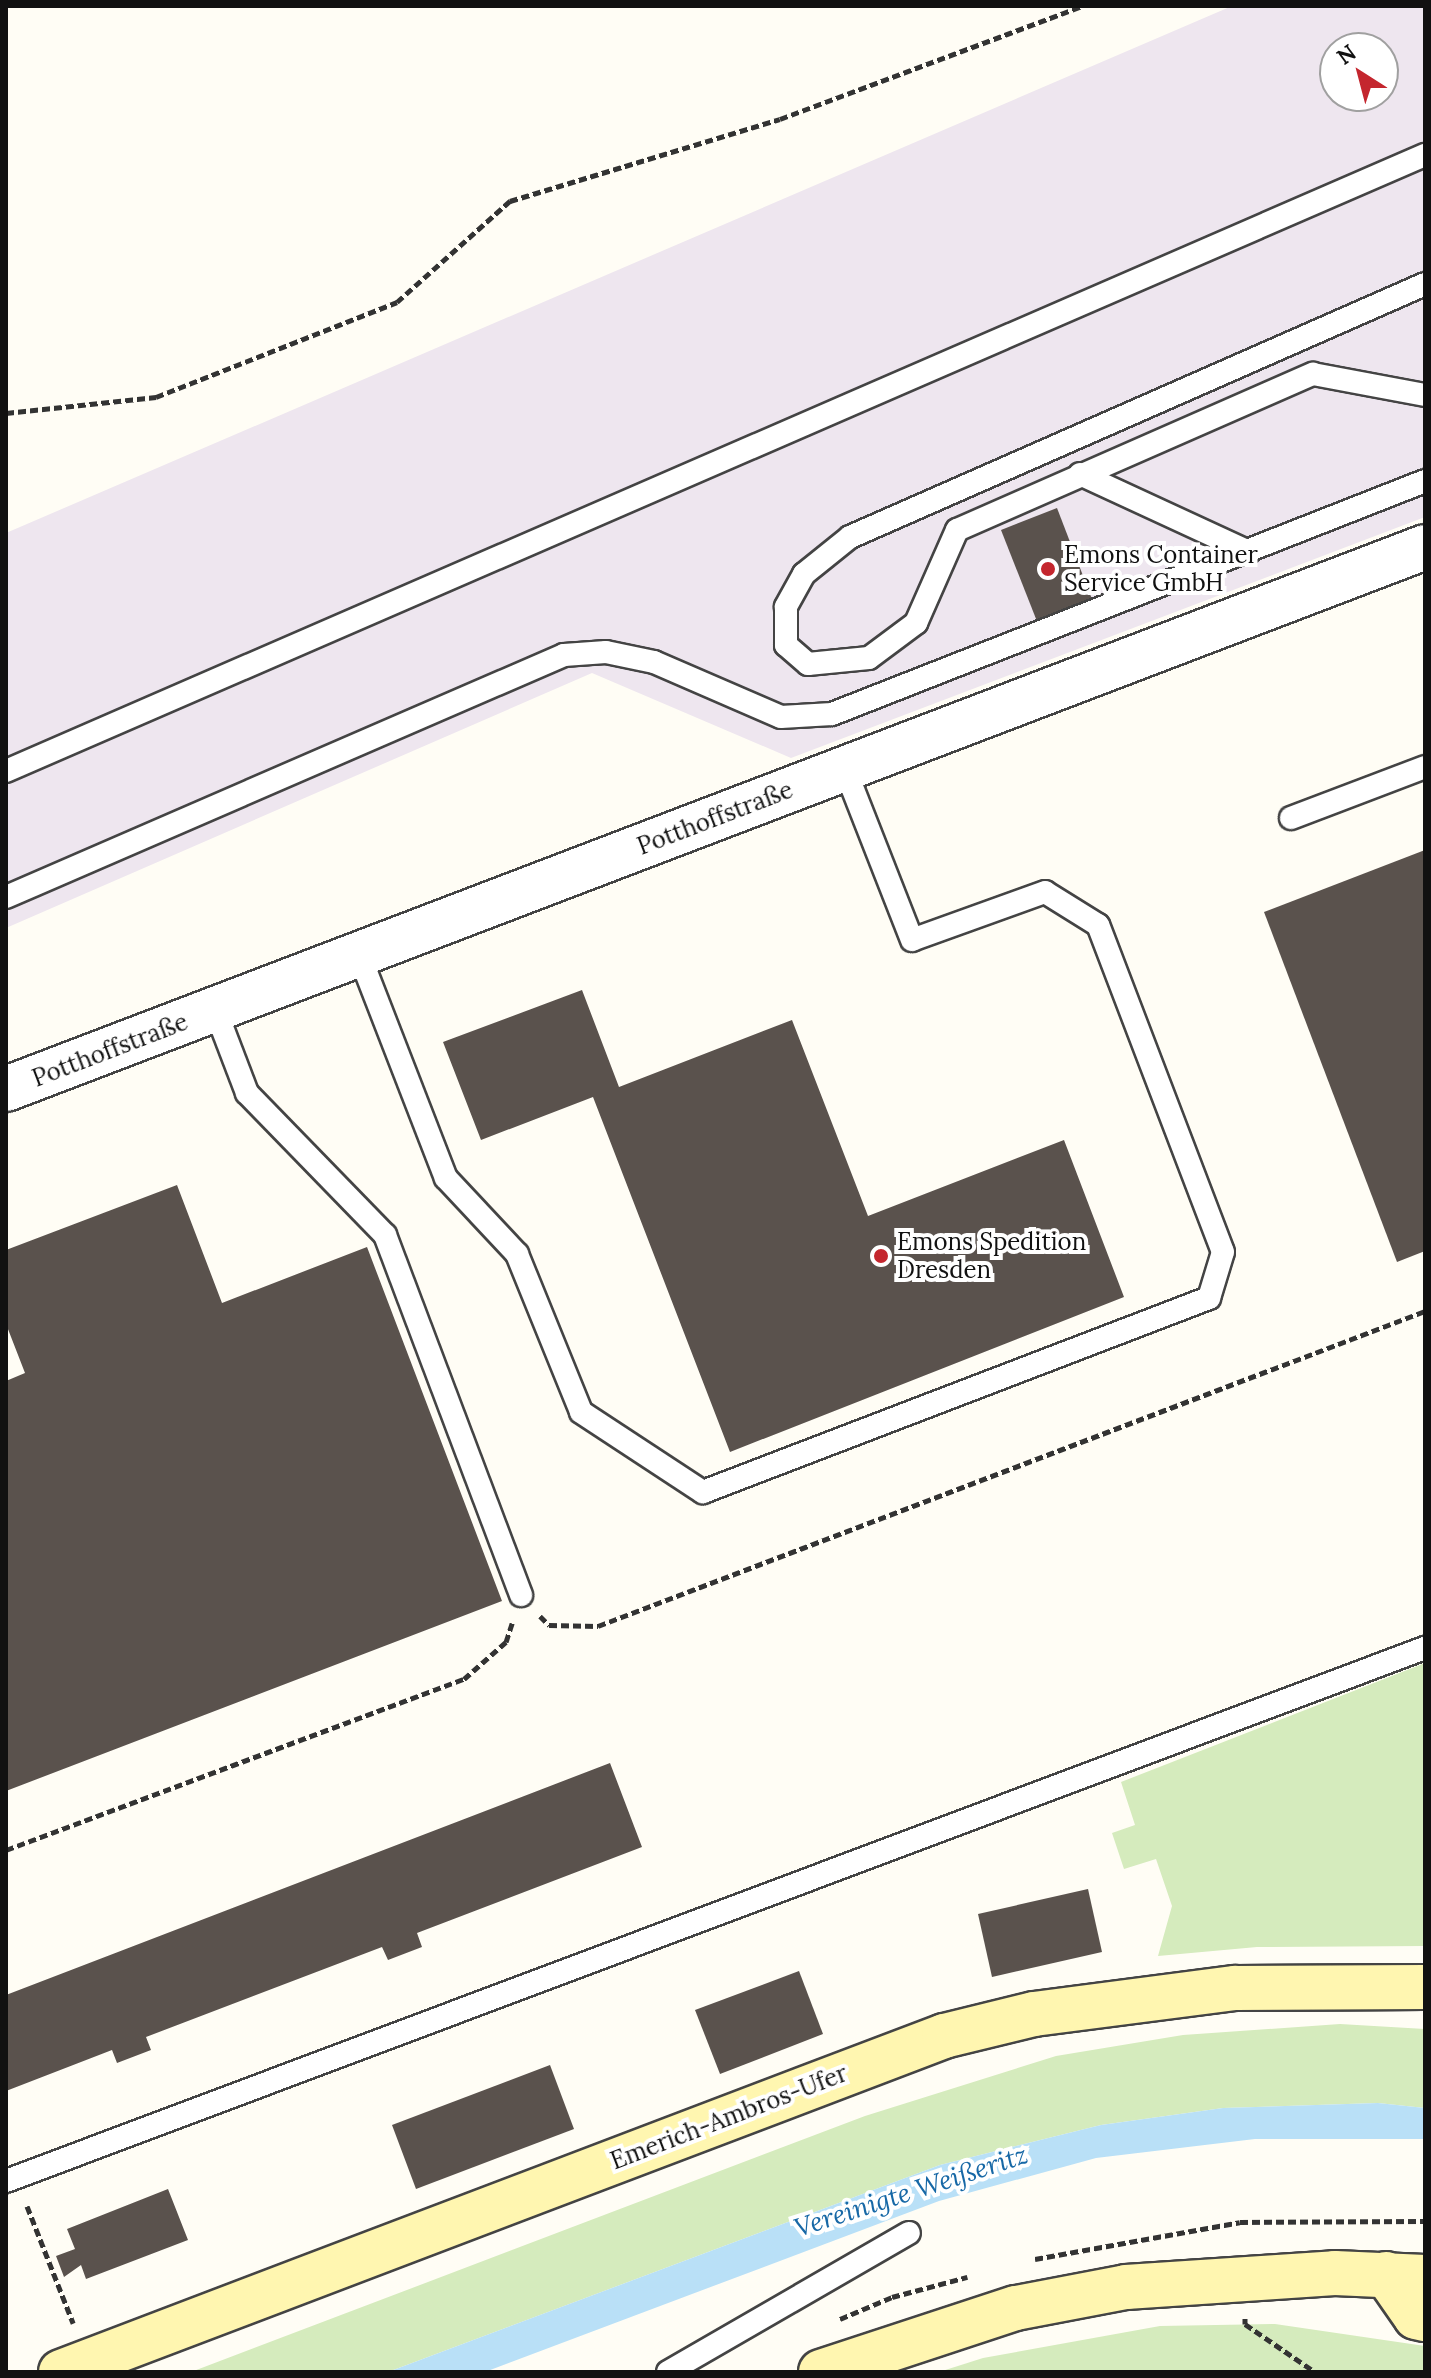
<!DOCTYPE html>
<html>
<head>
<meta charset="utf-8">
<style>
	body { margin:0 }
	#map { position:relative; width:1431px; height:2378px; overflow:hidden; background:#fffdf5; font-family:Lora,serif }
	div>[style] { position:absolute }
	.industrial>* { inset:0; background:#eee6ef }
	.green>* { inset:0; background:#d5ebbd }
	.water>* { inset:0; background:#b9e0f7 }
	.building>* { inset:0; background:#5a524d }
	.path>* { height:5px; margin-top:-2.5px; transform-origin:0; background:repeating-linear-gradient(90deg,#333 0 8px,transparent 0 12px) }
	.roads { filter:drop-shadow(2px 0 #444) drop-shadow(-2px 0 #444) drop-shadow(0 2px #444) drop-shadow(0 -2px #444) }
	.service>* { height:22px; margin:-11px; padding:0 11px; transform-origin:11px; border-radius:11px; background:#fff }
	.minor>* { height:44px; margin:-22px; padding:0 22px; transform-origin:22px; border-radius:22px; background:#fff }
	.secondary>* { height:44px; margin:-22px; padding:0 22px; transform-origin:22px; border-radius:22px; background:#fff6b0 }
	.dots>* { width:22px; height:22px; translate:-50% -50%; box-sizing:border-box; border:4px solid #fff; border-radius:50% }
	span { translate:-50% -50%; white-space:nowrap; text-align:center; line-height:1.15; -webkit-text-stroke:8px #fff; paint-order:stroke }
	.poi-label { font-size:24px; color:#111 }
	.left { translate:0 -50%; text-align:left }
	.street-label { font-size:24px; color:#111 }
	.water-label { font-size:26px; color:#1768a6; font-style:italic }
	.frame { position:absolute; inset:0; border:8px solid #111; pointer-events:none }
	.north { position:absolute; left:1319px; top:32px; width:80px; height:80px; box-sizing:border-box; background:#fff; border:2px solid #a0a0a0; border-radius:50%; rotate:324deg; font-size:22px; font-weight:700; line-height:32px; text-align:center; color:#111 }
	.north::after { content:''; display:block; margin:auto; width:28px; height:36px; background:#c4262e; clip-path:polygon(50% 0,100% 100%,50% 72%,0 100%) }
</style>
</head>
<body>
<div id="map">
	<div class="industrial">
		<i style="clip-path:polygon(evenodd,1232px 6px,1425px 6px,1425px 517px,791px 758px,592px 673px,6px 928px,6px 533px,1232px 6px,1335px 48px,1383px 48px,1383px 96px,1335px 96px,1335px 48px)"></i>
	</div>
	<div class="green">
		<i style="clip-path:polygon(1425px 1663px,1425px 1946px,1257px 1947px,1158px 1956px,1172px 1906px,1156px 1859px,1124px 1869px,1112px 1833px,1135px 1825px,1121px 1782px)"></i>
		<i style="clip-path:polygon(1340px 2024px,1425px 2029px,1425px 2108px,1378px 2103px,1223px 2108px,1101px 2125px,940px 2165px,388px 2372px,191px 2372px,865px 2116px,1056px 2056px,1183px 2035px)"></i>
		<i style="clip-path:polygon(1275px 2324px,1425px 2346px,1425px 2372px,939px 2372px,983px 2358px,1160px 2326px)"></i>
	</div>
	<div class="water">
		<i style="clip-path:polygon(1378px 2103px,1425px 2108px,1425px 2139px,1255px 2139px,1096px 2158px,939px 2201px,485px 2372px,388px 2372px,940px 2165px,1101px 2125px,1223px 2108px)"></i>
	</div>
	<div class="building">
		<i style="clip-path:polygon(1057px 508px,1095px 607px,1040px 629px,1001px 530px)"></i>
		<i style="clip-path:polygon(1425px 850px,1425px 1251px,1397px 1262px,1264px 912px)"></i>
		<i style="clip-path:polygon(582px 990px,619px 1087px,792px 1020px,868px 1216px,1064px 1140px,1124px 1297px,730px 1452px,593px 1097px,481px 1140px,443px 1042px)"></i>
		<i style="clip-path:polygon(177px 1185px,222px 1303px,367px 1247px,502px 1601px,6px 1791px,6px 1381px,25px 1373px,6px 1324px,6px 1250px)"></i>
		<i style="clip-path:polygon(610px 1763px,642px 1847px,417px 1933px,422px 1947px,388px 1960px,382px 1947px,146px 2037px,151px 2050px,117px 2063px,112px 2050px,6px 2091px,6px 1995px)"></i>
		<i style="clip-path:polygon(1088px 1889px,1102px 1952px,992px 1977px,978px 1914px)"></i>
		<i style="clip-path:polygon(799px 1971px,823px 2034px,720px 2074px,695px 2010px)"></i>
		<i style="clip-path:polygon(550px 2065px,574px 2129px,416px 2189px,392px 2125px)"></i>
		<i style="clip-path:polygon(168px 2189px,188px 2240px,86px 2279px,81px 2265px,64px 2277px,56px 2256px,75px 2249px,67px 2229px)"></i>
	</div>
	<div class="path">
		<i style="left:6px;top:413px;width:151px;rotate:-6.1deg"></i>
		<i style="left:156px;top:397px;width:259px;rotate:-21.5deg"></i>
		<i style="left:397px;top:302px;width:152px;rotate:-41.8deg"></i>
		<i style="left:510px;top:201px;width:282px;rotate:-16.9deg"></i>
		<i style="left:780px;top:119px;width:322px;rotate:-20.5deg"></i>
		<i style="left:540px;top:1616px;width:13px;rotate:45deg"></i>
		<i style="left:549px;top:1625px;width:49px;rotate:1.2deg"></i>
		<i style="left:598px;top:1626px;width:885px;rotate:-20.85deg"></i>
		<i style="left:6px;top:1850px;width:489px;rotate:-20.5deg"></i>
		<i style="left:464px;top:1679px;width:56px;rotate:-41.4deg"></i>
		<i style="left:506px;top:1642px;width:20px;rotate:-72deg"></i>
		<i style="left:27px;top:2206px;width:126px;rotate:68.5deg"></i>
		<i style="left:1035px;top:2259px;width:208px;rotate:-10.2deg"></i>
		<i style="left:1240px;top:2222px;width:185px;rotate:-0.3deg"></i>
		<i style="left:1245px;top:2318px;width:6px;rotate:90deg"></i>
		<i style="left:1245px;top:2324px;width:85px;rotate:34.4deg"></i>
		<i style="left:840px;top:2319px;width:56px;rotate:-22.9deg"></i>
		<i style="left:892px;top:2297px;width:78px;rotate:-14.9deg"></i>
	</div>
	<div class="roads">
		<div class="service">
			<i style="left:1425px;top:284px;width:628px;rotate:156.25deg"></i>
			<i style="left:850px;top:537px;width:59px;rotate:141.2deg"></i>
			<i style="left:804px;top:574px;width:38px;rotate:119deg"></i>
			<i style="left:786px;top:607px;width:38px;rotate:90deg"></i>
			<i style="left:786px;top:645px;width:29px;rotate:41deg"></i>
			<i style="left:808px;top:664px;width:61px;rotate:-5.6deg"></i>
			<i style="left:869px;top:658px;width:59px;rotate:-36.7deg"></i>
			<i style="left:916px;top:623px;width:102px;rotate:-66.2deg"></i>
			<i style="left:957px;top:530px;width:389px;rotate:-23.7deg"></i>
			<i style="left:1313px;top:374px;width:114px;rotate:10.6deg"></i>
			<i style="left:1080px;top:474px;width:186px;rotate:24.8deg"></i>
			<i style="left:6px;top:771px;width:1547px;rotate:-23.47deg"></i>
			<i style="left:1291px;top:818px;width:143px;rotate:-20.8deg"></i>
			<i style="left:6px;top:897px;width:608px;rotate:-23.45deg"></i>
			<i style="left:564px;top:655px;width:42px;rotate:-4.1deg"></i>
			<i style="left:606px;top:652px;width:49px;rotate:11.8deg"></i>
			<i style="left:654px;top:662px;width:138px;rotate:23.4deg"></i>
			<i style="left:781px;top:717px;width:51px;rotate:-3.4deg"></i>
			<i style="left:832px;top:714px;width:637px;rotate:-21.45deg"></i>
			<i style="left:359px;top:954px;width:240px;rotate:68.8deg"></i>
			<i style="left:446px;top:1178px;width:104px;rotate:46.9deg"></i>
			<i style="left:517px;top:1254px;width:170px;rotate:67.9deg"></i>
			<i style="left:581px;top:1412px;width:146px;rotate:33.3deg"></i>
			<i style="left:703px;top:1492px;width:542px;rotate:-20.98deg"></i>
			<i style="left:1209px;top:1298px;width:48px;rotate:-73.1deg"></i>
			<i style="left:1223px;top:1252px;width:350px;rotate:-110.9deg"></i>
			<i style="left:1098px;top:925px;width:62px;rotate:-148.1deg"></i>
			<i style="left:1045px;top:892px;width:141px;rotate:160.2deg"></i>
			<i style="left:912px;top:940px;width:184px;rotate:-111.4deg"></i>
			<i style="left:215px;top:1009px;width:90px;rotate:69.1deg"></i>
			<i style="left:247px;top:1093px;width:198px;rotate:45.8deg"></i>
			<i style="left:385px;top:1235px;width:385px;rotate:69.3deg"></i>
			<i style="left:6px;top:2181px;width:1516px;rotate:-20.59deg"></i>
			<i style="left:668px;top:2372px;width:278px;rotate:-30deg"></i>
		</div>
		<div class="minor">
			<i style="left:6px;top:1089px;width:1519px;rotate:-20.9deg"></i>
		</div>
		<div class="secondary">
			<i style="left:1386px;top:2274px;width:52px;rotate:55.1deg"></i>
			<i style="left:1416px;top:2317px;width:9px;rotate:13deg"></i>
			<i style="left:61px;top:2372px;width:945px;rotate:-20.83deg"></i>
			<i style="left:944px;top:2036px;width:93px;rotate:-13.7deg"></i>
			<i style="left:1034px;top:2014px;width:203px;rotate:-7.4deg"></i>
			<i style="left:1235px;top:1988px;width:190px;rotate:-0.3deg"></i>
			<i style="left:821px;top:2372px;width:205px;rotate:-18.2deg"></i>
			<i style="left:1016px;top:2308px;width:112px;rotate:-10.8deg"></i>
			<i style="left:1126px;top:2287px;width:209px;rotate:-3.8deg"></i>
			<i style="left:1335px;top:2273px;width:90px;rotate:2.5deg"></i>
		</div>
	</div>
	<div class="dots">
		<i style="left:1048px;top:569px;background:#c4262e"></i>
		<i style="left:881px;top:1256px;background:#c4262e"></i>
	</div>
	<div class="poi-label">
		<span class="left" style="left:1064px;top:569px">Emons Container<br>Service GmbH</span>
		<span class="left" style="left:897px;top:1256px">Emons Spedition<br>Dresden</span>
	</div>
	<div class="street-label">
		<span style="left:715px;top:818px;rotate:-21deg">Potthoffstraße</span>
		<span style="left:110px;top:1050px;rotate:-21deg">Potthoffstraße</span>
		<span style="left:729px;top:2117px;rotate:-21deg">Emerich-Ambros-Ufer</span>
	</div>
	<div class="water-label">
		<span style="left:911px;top:2191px;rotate:-18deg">Vereinigte Weißeritz</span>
	</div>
	<div class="frame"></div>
	<div class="north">N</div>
</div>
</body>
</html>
